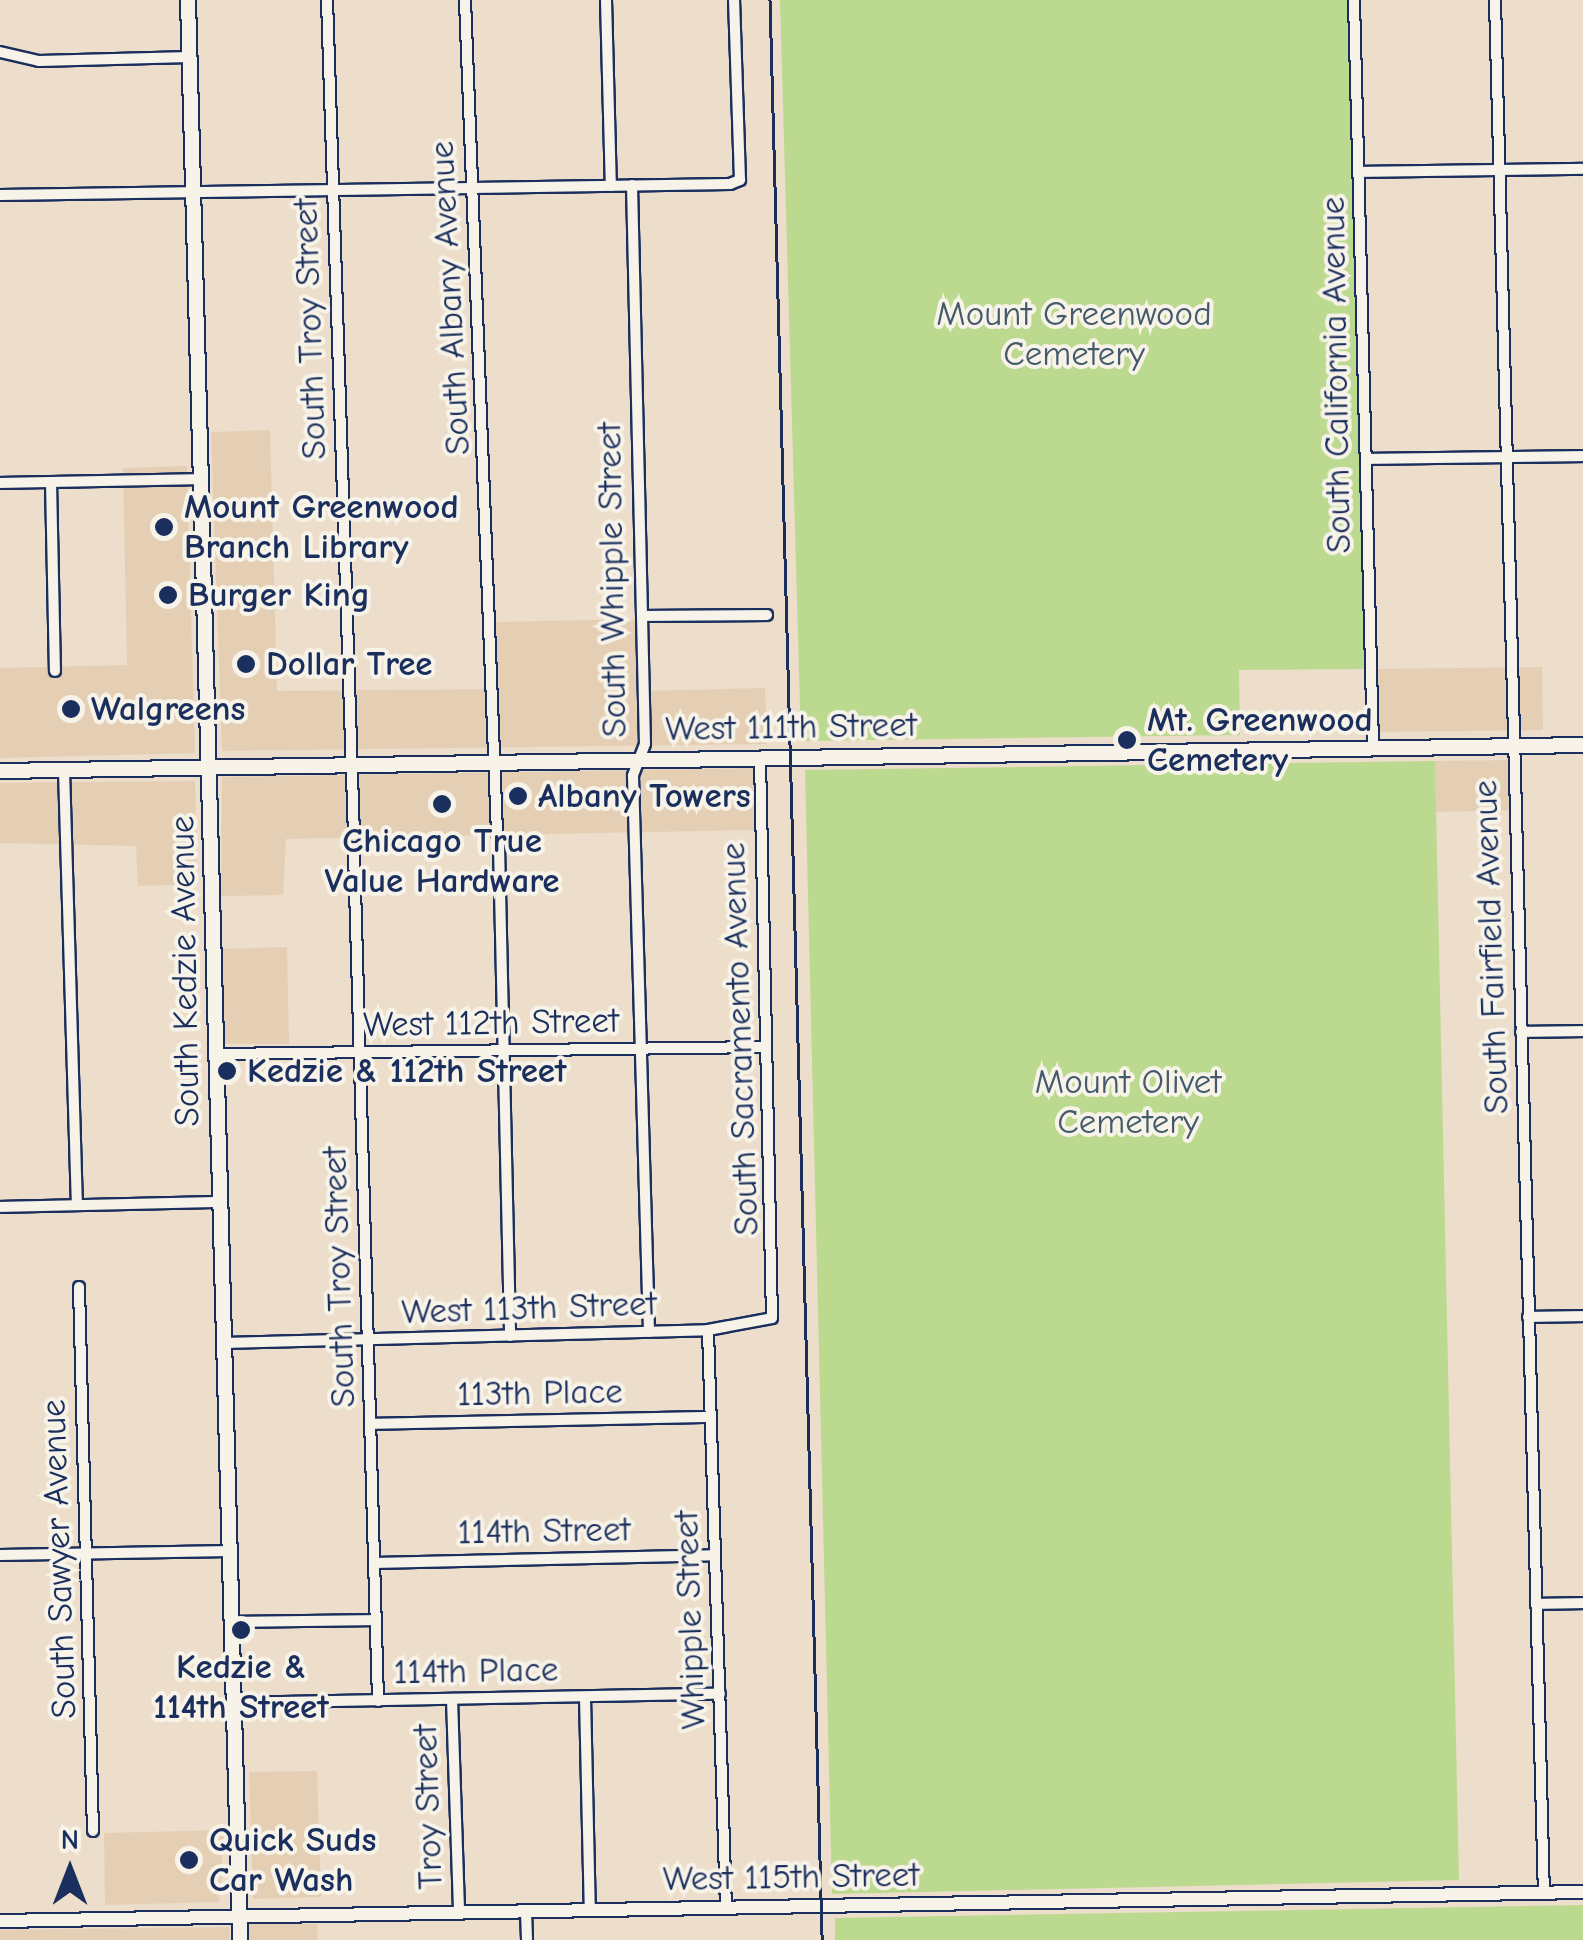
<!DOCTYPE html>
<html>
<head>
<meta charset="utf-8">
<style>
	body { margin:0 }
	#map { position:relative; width:1583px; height:1940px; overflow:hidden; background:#ecdeca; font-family:"Comic Neue",sans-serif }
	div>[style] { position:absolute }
	.built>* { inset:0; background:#e4cfb5 }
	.green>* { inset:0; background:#bcd990 }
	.roads { filter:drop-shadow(2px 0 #1b2f5e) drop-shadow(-2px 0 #1b2f5e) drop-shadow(0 2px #1b2f5e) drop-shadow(0 -2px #1b2f5e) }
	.minor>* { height:10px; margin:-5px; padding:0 5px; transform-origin:5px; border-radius:5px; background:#f7f3e8 }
	.tertiary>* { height:12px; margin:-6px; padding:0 6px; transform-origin:6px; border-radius:6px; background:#f7f3e8 }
	.secondary>* { height:14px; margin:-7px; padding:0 7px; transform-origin:7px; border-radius:7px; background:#f7f3e8 }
	.rail>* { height:2.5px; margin:-1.25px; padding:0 1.25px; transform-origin:1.25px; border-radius:1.25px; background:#1b2f5e }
	.dots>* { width:28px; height:28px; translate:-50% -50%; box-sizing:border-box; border:5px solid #f7f3e8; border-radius:50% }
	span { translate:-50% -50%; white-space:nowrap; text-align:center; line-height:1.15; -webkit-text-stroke:8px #f7f3e8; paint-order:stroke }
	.street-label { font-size:35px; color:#1b2f5e }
	.park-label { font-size:35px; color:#435a6a }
	.poi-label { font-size:35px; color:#1b2f5e; font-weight:700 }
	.left { translate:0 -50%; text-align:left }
	.north { position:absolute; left:20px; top:1820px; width:100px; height:100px; -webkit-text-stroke:8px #f7f3e8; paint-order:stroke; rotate:0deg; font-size:28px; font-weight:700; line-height:40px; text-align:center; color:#1b2f5e }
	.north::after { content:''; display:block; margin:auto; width:35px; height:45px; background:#1b2f5e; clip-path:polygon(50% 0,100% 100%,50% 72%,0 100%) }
</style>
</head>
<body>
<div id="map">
	<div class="built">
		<i style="clip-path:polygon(270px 430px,277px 691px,494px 689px,492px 622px,642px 619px,644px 691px,765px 688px,767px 744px,222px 751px,211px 432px)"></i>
		<i style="clip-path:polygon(187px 466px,195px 753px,0 758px,0 668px,127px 665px,123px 468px)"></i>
		<i style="clip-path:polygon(1542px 667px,1543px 730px,1368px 732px,1367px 669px)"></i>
		<i style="clip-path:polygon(1518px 760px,1519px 810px,1436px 812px,1435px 761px)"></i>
		<i style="clip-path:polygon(755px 768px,755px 830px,286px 839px,283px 895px,221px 896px,222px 777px)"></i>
		<i style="clip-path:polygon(195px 781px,197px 884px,138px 886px,136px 846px,0 843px,0 783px)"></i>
		<i style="clip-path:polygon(287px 947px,289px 1044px,225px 1044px,222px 949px)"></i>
		<i style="clip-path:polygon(317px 1771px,321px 1897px,253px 1899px,249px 1772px)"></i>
		<i style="clip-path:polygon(224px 1830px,219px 1902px,105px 1905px,104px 1833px)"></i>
		<i style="clip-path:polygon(244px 1924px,317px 1924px,318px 1940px,244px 1940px)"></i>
		<i style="clip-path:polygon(229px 1927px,230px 1940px,0 1940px,0 1930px)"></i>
	</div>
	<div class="green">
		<i style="clip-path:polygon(780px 0,1349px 0,1367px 669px,1239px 670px,1240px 735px,801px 741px)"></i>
		<i style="clip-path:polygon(1435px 761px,1459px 1880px,832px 1894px,805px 770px)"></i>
		<i style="clip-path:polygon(1583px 1905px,1583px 1940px,835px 1940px,835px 1918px)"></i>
	</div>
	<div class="roads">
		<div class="minor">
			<i style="left:327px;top:0;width:836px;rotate:88.15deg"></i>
			<i style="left:465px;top:0;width:834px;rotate:87.8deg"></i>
			<i style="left:606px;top:0;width:186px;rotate:88.5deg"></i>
			<i style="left:1354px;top:0;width:748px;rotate:88.54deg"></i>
			<i style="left:1495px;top:0;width:1894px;rotate:88.52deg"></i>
			<i style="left:0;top:52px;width:40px;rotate:13deg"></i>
			<i style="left:39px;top:61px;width:151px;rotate:-1.5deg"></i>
			<i style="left:1359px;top:172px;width:224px;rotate:-0.8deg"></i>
			<i style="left:632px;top:185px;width:559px;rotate:88.67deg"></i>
			<i style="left:645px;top:744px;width:34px;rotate:111deg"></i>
			<i style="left:633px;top:776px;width:556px;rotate:88.35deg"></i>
			<i style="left:0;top:195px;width:730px;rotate:-0.86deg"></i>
			<i style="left:730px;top:184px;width:11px;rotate:-22deg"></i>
			<i style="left:740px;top:180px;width:180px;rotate:-91.9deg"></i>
			<i style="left:1366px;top:459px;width:217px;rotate:-0.8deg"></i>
			<i style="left:51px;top:482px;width:189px;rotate:88.8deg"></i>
			<i style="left:0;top:483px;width:201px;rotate:-1.1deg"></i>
			<i style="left:644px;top:616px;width:123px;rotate:-0.5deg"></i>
			<i style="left:64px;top:770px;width:435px;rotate:88.3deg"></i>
			<i style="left:499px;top:846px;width:490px;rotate:88.7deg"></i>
			<i style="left:354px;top:852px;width:849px;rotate:88.38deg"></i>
			<i style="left:1521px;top:1032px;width:62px;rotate:-0.9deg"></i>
			<i style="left:217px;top:1054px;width:549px;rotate:-0.73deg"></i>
			<i style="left:0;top:1207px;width:221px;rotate:-1.3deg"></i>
			<i style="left:79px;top:1287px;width:544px;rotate:88.53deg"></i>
			<i style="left:1528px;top:1317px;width:55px;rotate:-1deg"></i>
			<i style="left:708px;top:1330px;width:578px;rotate:88.22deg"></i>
			<i style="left:224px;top:1343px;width:484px;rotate:-1.5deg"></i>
			<i style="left:708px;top:1330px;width:65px;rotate:-10.6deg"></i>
			<i style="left:772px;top:1318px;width:561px;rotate:-91.23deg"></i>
			<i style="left:370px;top:1424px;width:341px;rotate:-1.2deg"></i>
			<i style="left:0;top:1555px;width:230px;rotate:-1deg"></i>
			<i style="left:374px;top:1563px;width:341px;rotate:-1.3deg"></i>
			<i style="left:1536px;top:1604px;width:47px;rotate:-1.2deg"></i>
			<i style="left:232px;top:1622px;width:144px;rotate:-0.8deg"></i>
			<i style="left:585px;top:1697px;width:213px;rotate:88.7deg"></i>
			<i style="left:452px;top:1699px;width:214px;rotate:88.1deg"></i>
			<i style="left:234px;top:1703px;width:486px;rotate:-1.1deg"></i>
			<i style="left:526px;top:1911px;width:29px;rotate:88deg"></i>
		</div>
		<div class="tertiary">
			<i style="left:0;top:1921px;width:1583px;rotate:-1.05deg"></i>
		</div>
		<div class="secondary">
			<i style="left:188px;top:0;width:1941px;rotate:88.46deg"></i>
			<i style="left:0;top:771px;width:1583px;rotate:-0.94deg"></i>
		</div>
	</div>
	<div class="rail">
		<i style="left:770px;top:0;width:1941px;rotate:88.46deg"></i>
	</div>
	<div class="dots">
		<i style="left:164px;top:527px;background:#1b2f5e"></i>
		<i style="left:168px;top:595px;background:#1b2f5e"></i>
		<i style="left:246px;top:664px;background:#1b2f5e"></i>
		<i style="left:71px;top:709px;background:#1b2f5e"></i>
		<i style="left:1127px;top:740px;background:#1b2f5e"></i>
		<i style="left:518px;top:796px;background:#1b2f5e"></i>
		<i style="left:442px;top:804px;background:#1b2f5e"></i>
		<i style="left:227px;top:1071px;background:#1b2f5e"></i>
		<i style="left:241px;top:1630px;background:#1b2f5e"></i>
		<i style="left:189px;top:1860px;background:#1b2f5e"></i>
	</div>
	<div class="street-label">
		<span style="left:450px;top:298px;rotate:-93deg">South Albany Avenue</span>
		<span style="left:310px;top:329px;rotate:-92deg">South Troy Street</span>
		<span style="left:1336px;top:375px;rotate:-91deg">South California Avenue</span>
		<span style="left:612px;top:580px;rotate:-91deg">South Whipple Street</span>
		<span style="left:791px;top:727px;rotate:-1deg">West 111th Street</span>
		<span style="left:1491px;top:947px;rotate:-92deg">South Fairfield Avenue</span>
		<span style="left:185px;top:971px;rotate:-91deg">South Kedzie Avenue</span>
		<span style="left:491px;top:1023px;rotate:-1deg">West 112th Street</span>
		<span style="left:740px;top:1039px;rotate:-92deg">South Sacramento Avenue</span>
		<span style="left:339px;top:1277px;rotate:-92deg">South Troy Street</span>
		<span style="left:529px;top:1308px;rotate:-2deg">West 113th Street</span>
		<span style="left:540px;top:1393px;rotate:-1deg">113th Place</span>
		<span style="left:544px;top:1531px;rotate:-1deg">114th Street</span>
		<span style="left:59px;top:1559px;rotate:-92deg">South Sawyer Avenue</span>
		<span style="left:690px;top:1620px;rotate:-92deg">Whipple Street</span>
		<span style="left:476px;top:1671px;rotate:-1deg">114th Place</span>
		<span style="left:428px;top:1807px;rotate:-92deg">Troy Street</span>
		<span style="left:791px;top:1877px;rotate:-1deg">West 115th Street</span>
	</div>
	<div class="park-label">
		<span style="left:1074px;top:334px">Mount Greenwood<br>Cemetery</span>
		<span style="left:1128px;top:1102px">Mount Olivet<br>Cemetery</span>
	</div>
	<div class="poi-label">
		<span class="left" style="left:184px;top:527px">Mount Greenwood<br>Branch Library</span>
		<span class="left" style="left:188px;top:595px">Burger King</span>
		<span class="left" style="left:266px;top:664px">Dollar Tree</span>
		<span class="left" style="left:91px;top:709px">Walgreens</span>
		<span class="left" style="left:1147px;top:740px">Mt. Greenwood<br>Cemetery</span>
		<span class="left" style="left:538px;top:796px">Albany Towers</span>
		<span style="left:442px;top:861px">Chicago True<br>Value Hardware</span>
		<span class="left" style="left:247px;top:1071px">Kedzie &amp; 112th Street</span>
		<span style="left:241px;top:1687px">Kedzie &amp;<br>114th Street</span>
		<span class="left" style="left:209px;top:1860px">Quick Suds<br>Car Wash</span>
	</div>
	<div class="north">N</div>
</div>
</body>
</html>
